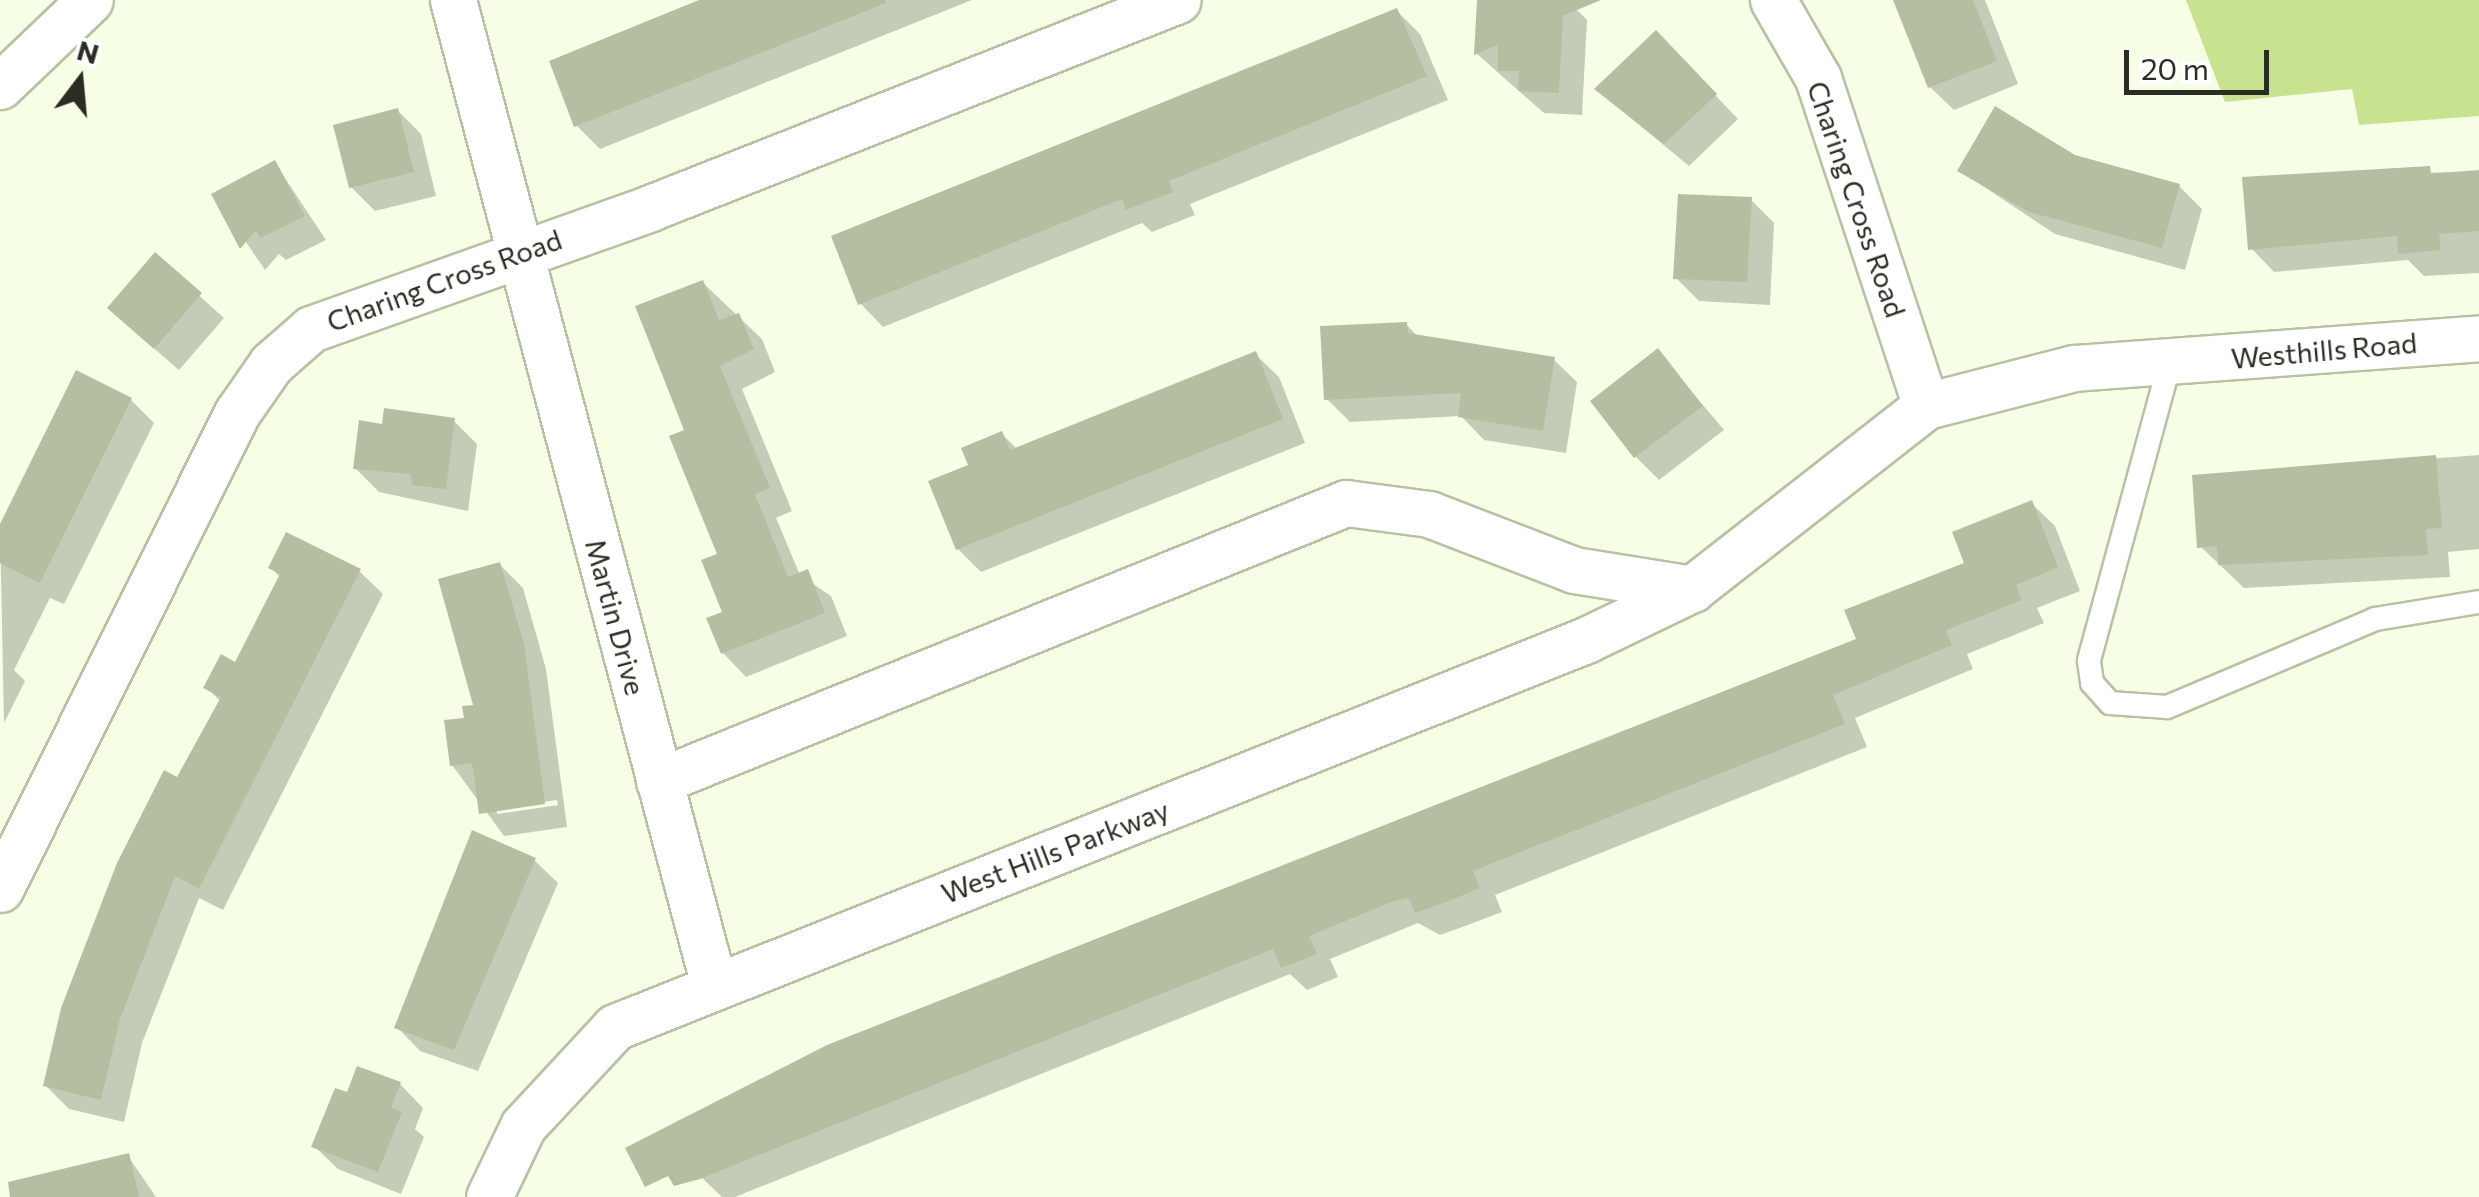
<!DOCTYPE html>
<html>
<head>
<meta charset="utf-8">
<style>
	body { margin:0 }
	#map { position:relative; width:2479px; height:1197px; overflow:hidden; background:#f6ffe6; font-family:Commissioner,sans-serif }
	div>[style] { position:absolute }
	.green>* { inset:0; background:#c8e290 }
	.shadow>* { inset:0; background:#0003 }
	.building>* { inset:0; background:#b4bfa1 }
	.roads { filter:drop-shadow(2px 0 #b7c1a3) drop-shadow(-2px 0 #b7c1a3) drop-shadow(0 2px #b7c1a3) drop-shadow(0 -2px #b7c1a3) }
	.lane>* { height:22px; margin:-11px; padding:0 11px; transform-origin:11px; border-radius:11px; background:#fff }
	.street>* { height:45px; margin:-22.5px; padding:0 22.5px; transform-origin:22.5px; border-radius:22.5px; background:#fff }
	span { translate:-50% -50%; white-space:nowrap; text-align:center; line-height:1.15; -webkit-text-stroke:8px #fff; paint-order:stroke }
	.street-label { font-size:28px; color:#2a2d22 }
	.north { position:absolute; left:30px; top:30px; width:100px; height:100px; -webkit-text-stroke:8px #fff; paint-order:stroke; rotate:16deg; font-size:28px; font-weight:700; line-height:40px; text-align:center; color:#2a2d22 }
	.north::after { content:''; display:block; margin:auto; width:35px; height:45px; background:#2a2d22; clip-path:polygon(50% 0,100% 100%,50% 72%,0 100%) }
	.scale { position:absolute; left:2124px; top:50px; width:145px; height:45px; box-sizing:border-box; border:5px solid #2a2d22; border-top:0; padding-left:12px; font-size:30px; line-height:35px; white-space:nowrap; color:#2a2d22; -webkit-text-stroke:8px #fff; paint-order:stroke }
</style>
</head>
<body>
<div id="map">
	<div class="green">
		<i style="clip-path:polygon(2186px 0,2479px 0,2479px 116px,2359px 125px,2352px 89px,2225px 102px)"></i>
	</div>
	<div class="shadow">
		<i style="clip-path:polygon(708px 0,972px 0,600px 149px,576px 125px)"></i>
		<i style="clip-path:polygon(1479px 0,1567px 0,1587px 20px,1582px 115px,1544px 113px,1477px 54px)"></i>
		<i style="clip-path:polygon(1905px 0,1985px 0,2018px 84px,1954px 110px,1930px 87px)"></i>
		<i style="clip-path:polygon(1397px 11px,1420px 34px,1448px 100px,1190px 204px,1195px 215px,1152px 232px,1142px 223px,883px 327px,860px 303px)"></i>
		<i style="clip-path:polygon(1679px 57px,1738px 119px,1689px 166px,1597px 90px)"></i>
		<i style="clip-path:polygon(397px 110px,421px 134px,436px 196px,375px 211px,351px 187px)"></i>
		<i style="clip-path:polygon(2074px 157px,2179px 186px,2202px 209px,2185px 270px,2055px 234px,1960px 171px)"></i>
		<i style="clip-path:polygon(275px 163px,326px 240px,286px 260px,279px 254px,265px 270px,214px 195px)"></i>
		<i style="clip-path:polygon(2479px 171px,2479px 273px,2424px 276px,2408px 260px,2274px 272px,2251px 248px,2244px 179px)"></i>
		<i style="clip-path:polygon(1751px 200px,1774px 223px,1770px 305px,1699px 301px,1676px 278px)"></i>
		<i style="clip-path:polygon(155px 256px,224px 318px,179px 370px,134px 331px)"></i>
		<i style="clip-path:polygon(702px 282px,762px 339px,775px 372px,742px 389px,792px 511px,776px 518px,800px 575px,831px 596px,847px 636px,746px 677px,723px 653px,720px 555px,687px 431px)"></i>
		<i style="clip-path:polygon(1406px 324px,1419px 338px,1553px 359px,1577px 382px,1566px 453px,1484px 440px,1461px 416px,1350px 422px,1327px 399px)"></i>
		<i style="clip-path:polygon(1658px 352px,1724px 430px,1659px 480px,1636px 457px)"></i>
		<i style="clip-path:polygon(1255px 354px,1279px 377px,1305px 443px,981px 572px,958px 549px,1002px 434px,1017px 449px)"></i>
		<i style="clip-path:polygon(131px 400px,154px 423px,64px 604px,50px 598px,14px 670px,25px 681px,4px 723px,0 526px)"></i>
		<i style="clip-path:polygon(454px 421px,477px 444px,468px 511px,379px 492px,355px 468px,384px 427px)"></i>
		<i style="clip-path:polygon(2479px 455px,2479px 549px,2448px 552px,2450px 577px,2244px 588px,2200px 546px,2195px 477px)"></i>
		<i style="clip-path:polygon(2031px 503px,2055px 526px,2080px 591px,2037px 608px,2044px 623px,1967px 654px,1973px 669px,1855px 718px,1867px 747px,1495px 895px,1502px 912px,1465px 926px,1440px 935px,1418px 923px,1330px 959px,1338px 977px,1307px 990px,1290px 974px,735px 1197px,722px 1197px,702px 1178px,672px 1124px,828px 1048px,1859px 641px,1967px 565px)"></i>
		<i style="clip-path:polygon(evenodd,500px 565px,523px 588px,546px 669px,567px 827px,504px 836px,452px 765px,476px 707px,500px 565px,557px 800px,558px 805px,497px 814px,497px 809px,557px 800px)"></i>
		<i style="clip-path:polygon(271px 568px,359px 571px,383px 594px,223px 910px,199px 898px,142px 1043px,124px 1122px,69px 1109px,45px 1085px,221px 702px,206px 687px,236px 665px,281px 578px)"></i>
		<i style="clip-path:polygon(534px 860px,558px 883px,478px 1071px,420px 1051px,397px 1027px)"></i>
		<i style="clip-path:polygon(400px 1084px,423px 1108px,415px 1129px,424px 1137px,401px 1194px,338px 1169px,314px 1146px,348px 1095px)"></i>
		<i style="clip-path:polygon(128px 1156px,156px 1197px,61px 1197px)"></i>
	</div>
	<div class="building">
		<i style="clip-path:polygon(699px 0,885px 0,886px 3px,574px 127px,549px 61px)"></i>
		<i style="clip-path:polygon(1477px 0,1601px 0,1563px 16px,1559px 93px,1518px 91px,1519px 71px,1498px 71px,1498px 45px,1474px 55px)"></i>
		<i style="clip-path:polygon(1893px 0,1973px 0,1997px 61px,1928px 88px)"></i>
		<i style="clip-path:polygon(1397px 8px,1427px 76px,1169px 181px,1173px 192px,1126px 210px,1122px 199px,858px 305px,831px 236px)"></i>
		<i style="clip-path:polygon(1656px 30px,1717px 94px,1664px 144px,1594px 89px)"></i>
		<i style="clip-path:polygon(1995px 106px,2075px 155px,2180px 184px,2162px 248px,2029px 212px,1957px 171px)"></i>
		<i style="clip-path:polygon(398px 108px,414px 172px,349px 188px,333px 125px)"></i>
		<i style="clip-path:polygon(275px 160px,305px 216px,260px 238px,256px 230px,240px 249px,211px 194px)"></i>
		<i style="clip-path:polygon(2430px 166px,2431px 174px,2479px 170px,2479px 231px,2439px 234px,2441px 250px,2398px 254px,2397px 236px,2248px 250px,2242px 177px)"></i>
		<i style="clip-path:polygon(1678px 194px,1752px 197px,1747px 282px,1673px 279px)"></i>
		<i style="clip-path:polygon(155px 252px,202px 293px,154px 349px,107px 308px)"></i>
		<i style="clip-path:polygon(703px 280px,719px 320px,739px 313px,754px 349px,720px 366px,770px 488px,755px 494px,788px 577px,808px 569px,825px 613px,721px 654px,706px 618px,722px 612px,701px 560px,717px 554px,669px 436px,684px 430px,635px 306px)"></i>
		<i style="clip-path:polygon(1407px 322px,1408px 333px,1555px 357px,1543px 431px,1458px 417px,1461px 393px,1324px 400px,1320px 326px)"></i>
		<i style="clip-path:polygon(1658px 348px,1703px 406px,1634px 458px,1590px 401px)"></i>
		<i style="clip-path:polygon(1256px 351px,1283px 419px,956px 550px,928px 481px,968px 465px,961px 448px,1002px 431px,1010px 450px)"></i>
		<i style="clip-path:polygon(76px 370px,132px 398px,40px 583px,0 563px,0 524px)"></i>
		<i style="clip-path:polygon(384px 408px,455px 418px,446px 489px,412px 485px,410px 474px,353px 469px,359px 420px,382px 424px)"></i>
		<i style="clip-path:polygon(2436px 455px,2442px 528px,2426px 529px,2428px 555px,2218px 565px,2217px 546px,2197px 548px,2192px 475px)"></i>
		<i style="clip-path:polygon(2032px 500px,2058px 567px,2016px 585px,2022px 600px,1946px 630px,1952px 645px,1833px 695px,1845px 724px,1473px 871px,1480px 888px,1441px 904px,1415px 913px,1409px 898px,1394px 901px,1309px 936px,1317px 954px,1281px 968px,1273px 949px,700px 1179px,674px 1186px,668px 1176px,645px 1187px,625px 1148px,827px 1045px,1856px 639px,1844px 610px,1964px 563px,1952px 532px)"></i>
		<i style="clip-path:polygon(286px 532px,361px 569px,199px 889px,175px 876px,120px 1019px,101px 1100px,43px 1086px,61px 1008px,117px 863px,164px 770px,177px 777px,221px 697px,203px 688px,221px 654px,235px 662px,280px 574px,268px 568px)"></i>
		<i style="clip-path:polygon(500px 562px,524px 644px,545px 804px,479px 814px,472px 763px,450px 766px,444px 720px,464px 718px,462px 706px,473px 705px,438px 579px)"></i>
		<i style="clip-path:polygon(472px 830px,536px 858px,454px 1050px,394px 1028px)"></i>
		<i style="clip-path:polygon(357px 1066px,401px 1082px,391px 1108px,402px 1112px,378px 1172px,311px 1147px,335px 1088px,347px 1092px)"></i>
		<i style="clip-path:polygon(129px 1153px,139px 1197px,10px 1197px,8px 1182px)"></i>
	</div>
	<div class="roads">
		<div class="lane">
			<i style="left:2170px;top:362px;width:310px;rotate:105.2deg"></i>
			<i style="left:2089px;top:661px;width:22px;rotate:82deg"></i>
			<i style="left:2092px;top:683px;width:27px;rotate:48deg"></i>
			<i style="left:2110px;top:703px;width:57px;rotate:4deg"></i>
			<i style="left:2167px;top:707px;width:226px;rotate:-22.9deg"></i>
			<i style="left:2375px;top:619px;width:105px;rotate:-9.3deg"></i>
		</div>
		<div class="street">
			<i style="left:453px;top:0;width:1016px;rotate:75.17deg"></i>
			<i style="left:1773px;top:0;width:90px;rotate:60deg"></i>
			<i style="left:1818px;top:78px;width:345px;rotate:71.8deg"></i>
			<i style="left:0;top:86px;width:124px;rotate:-43.7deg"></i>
			<i style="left:659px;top:781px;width:741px;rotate:-22.03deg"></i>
			<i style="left:1346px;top:503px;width:84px;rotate:7.5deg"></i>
			<i style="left:1429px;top:514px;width:155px;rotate:21.1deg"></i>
			<i style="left:1574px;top:570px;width:120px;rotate:9.1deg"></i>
			<i style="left:0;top:889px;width:532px;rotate:-63.53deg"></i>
			<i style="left:237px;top:413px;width:60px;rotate:-55.2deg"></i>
			<i style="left:271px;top:364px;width:53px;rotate:-41.2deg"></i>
			<i style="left:311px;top:329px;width:360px;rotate:-19.6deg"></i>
			<i style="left:650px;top:208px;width:567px;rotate:-21.5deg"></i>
			<i style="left:489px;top:1197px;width:79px;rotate:-64.4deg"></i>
			<i style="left:523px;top:1126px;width:135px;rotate:-47.1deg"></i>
			<i style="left:615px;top:1027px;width:1045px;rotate:-21.73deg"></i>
			<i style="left:1586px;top:640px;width:118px;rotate:-25.7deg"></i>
			<i style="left:1692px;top:589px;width:297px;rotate:-38deg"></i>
			<i style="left:1926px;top:406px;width:153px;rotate:-14.4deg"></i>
			<i style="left:2074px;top:368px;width:406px;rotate:-4.2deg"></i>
		</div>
	</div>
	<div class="street-label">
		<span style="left:1857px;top:199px;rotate:71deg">Charing Cross Road</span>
		<span style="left:444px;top:280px;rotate:-20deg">Charing Cross Road</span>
		<span style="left:2324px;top:350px;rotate:-5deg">Westhills Road</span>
		<span style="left:616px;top:617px;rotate:75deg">Martin Drive</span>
		<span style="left:1055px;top:851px;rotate:-21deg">West Hills Parkway</span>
	</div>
	<div class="north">N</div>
	<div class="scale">20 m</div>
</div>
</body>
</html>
